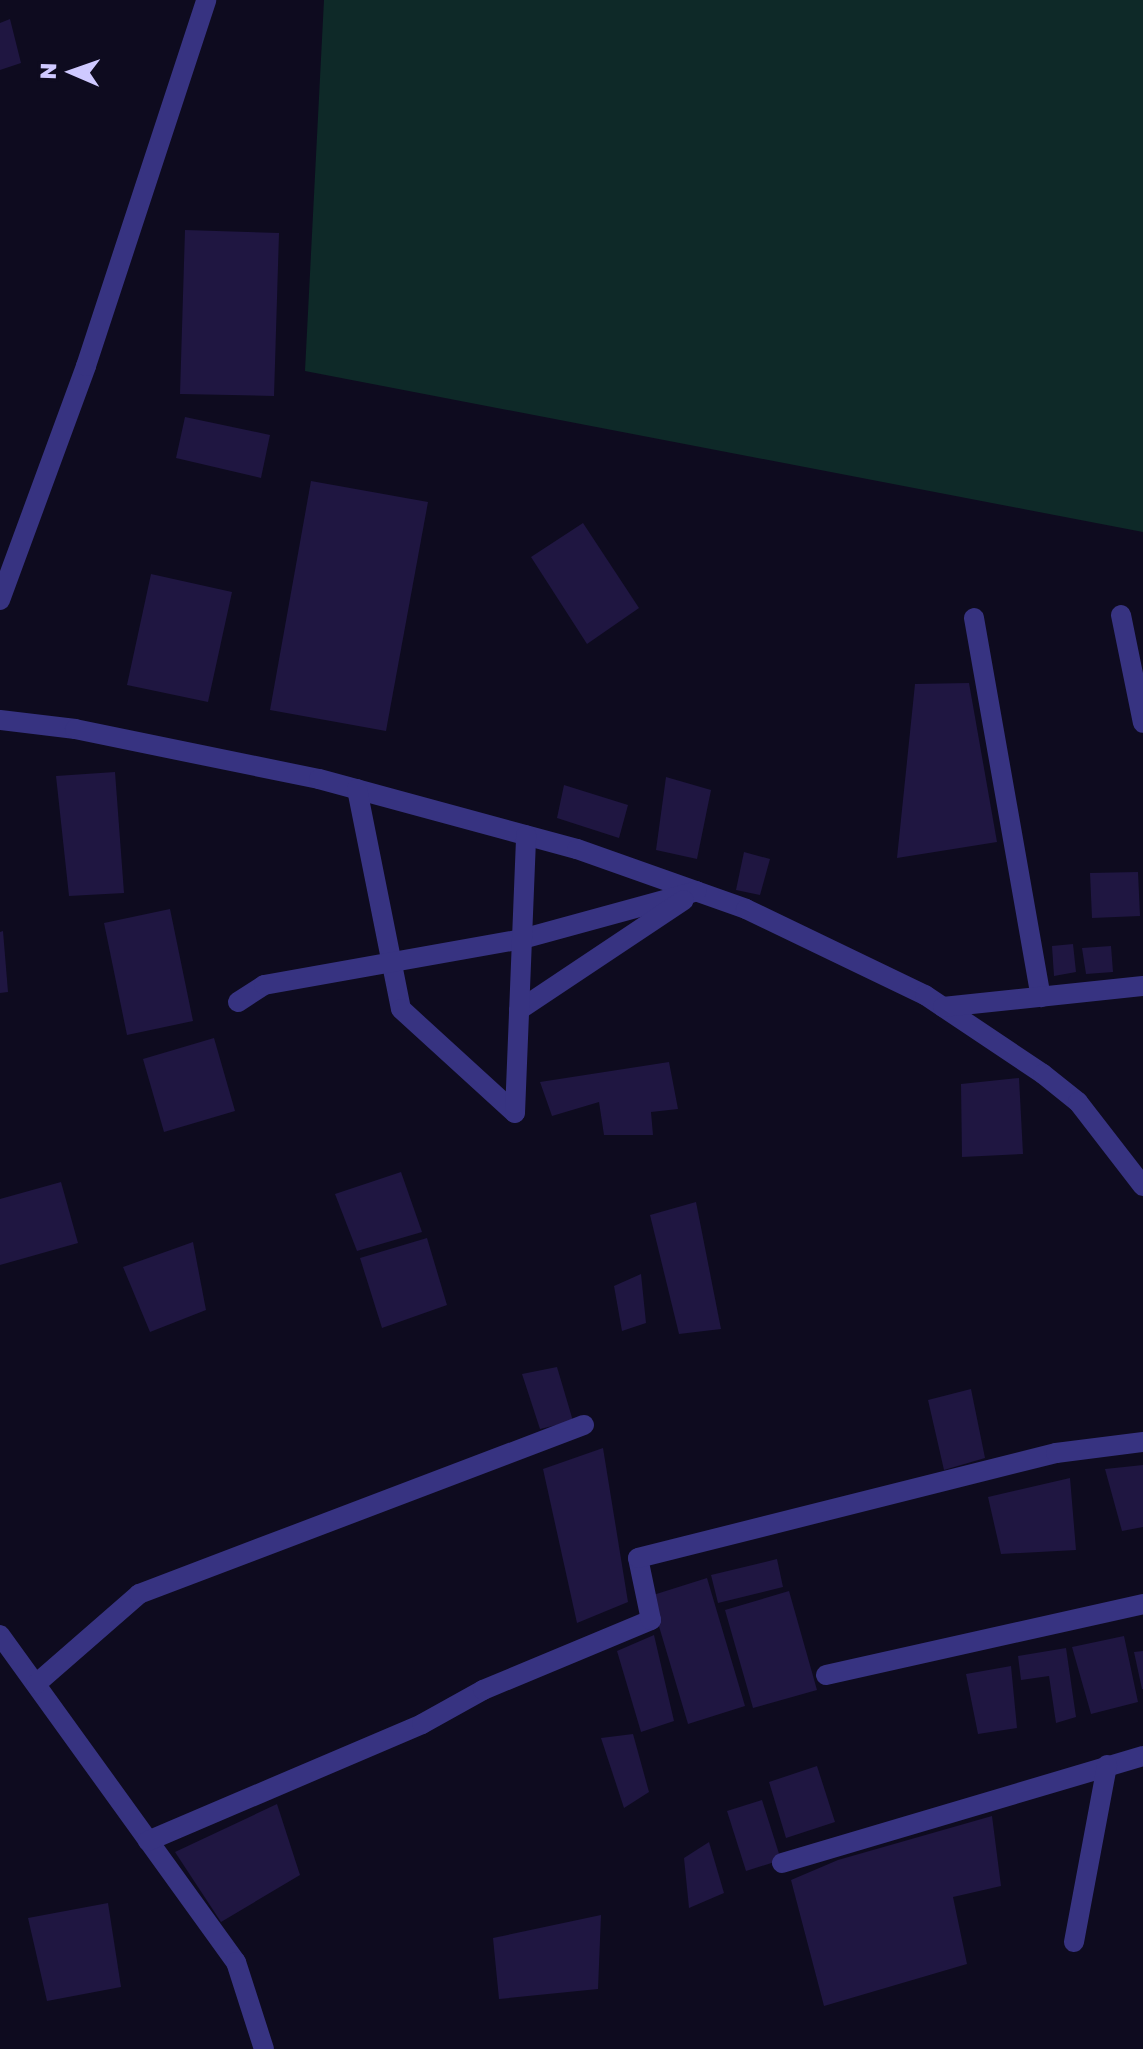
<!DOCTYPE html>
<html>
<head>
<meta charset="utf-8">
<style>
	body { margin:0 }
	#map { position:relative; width:1143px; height:2049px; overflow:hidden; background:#0e0b1f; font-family:"Golos Text",sans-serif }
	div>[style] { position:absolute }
	.green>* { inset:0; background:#0e2928 }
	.building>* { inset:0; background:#1f1641 }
	.minor>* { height:20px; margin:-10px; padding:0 10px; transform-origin:10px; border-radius:10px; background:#373381 }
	span { translate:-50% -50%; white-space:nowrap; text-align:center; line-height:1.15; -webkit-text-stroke:6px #0e0b1f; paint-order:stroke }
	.north { position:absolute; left:32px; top:32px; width:80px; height:80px; -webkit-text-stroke:6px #0e0b1f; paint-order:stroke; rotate:272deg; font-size:22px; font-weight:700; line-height:32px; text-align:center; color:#cfc9ff }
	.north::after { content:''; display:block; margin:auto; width:28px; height:36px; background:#cfc9ff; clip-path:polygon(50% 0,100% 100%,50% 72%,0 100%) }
</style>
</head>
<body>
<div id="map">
	<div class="green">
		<i style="clip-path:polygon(324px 0,1143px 0,1143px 532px,305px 371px)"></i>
	</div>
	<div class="building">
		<i style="clip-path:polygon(10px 19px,21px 63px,0 70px,0 23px)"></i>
		<i style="clip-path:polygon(185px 230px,279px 233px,274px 396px,180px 394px)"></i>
		<i style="clip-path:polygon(185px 417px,270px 435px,261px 478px,176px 458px)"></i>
		<i style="clip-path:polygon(311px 481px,428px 502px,386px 731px,270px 710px)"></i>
		<i style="clip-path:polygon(583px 523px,639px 608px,587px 644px,531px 557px)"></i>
		<i style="clip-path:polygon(151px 574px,232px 592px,208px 702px,127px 685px)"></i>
		<i style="clip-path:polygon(969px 683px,997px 842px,897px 858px,915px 684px)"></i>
		<i style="clip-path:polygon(115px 772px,124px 893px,69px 896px,56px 776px)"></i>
		<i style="clip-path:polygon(666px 777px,711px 790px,697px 859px,656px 850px)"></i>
		<i style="clip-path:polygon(564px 785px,628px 805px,619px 838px,557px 818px)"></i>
		<i style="clip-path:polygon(744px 852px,770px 859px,760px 895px,736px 890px)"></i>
		<i style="clip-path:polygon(1138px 872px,1140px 916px,1092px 918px,1090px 873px)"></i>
		<i style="clip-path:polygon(170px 909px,193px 1021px,127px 1035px,104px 923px)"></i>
		<i style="clip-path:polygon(3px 931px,8px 992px,0 993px,0 932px)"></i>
		<i style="clip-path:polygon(1073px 944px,1076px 972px,1054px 976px,1052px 946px)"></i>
		<i style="clip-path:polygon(1111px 946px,1113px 972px,1086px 974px,1082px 948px)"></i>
		<i style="clip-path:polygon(214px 1038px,235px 1111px,164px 1132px,143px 1059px)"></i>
		<i style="clip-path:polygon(669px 1062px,678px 1109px,651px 1112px,653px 1135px,604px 1135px,599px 1102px,552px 1116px,540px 1082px)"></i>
		<i style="clip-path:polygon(1019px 1078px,1023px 1154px,962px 1157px,961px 1084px)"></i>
		<i style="clip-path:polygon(401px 1172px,422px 1232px,357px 1251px,335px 1194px)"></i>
		<i style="clip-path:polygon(61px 1182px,78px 1243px,0 1265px,0 1199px)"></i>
		<i style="clip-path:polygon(696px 1202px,721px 1329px,679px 1334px,650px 1215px)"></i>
		<i style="clip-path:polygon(427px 1238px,447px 1305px,382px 1328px,360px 1258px)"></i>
		<i style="clip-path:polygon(193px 1242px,206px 1310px,150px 1332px,123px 1267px)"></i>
		<i style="clip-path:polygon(641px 1274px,646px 1323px,622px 1331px,614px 1286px)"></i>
		<i style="clip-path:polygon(557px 1367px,573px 1421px,540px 1429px,522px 1374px)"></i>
		<i style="clip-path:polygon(971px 1389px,985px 1458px,944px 1470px,928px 1400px)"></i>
		<i style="clip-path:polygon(603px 1448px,628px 1602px,577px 1623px,543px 1469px)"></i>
		<i style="clip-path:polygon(1143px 1465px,1143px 1527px,1122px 1531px,1105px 1469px)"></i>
		<i style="clip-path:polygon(1070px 1478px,1076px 1550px,1001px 1554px,988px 1497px)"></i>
		<i style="clip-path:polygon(777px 1559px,783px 1587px,718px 1603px,711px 1575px)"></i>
		<i style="clip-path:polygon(707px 1578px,745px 1706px,688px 1724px,650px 1596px)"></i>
		<i style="clip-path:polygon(789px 1591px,817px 1690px,753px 1708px,725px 1610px)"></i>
		<i style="clip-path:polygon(654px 1635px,674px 1721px,641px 1732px,617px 1651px)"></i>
		<i style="clip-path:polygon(1124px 1636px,1138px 1702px,1091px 1714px,1072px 1647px)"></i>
		<i style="clip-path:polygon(1066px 1648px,1076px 1717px,1056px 1723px,1049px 1676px,1021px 1680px,1018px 1656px)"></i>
		<i style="clip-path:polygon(1143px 1651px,1143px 1689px,1142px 1689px,1134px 1652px)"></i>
		<i style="clip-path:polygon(1011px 1666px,1017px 1728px,978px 1734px,966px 1674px)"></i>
		<i style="clip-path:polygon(633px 1734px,649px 1792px,624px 1808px,601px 1738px)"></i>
		<i style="clip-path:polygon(817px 1766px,835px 1822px,786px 1838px,769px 1782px)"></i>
		<i style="clip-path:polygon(762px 1800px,781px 1860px,746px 1871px,727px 1811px)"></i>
		<i style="clip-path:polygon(277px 1804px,300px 1875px,221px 1922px,175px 1852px)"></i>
		<i style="clip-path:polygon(992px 1816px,1001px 1886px,953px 1897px,967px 1964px,824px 2006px,791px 1880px,838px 1860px)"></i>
		<i style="clip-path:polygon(709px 1842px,724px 1893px,689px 1908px,684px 1858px)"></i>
		<i style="clip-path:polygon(108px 1903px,121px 1987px,47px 2001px,28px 1918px)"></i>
		<i style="clip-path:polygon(601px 1915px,598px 1989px,499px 1999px,493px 1938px)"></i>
	</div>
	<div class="minor">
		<i style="left:0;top:600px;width:249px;rotate:-69.8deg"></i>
		<i style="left:86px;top:366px;width:385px;rotate:-71.8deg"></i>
		<i style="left:1121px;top:615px;width:110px;rotate:78.5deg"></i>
		<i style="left:974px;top:618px;width:385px;rotate:80deg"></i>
		<i style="left:0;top:720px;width:76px;rotate:6.8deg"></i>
		<i style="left:75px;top:729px;width:249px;rotate:11.6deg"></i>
		<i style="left:319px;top:779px;width:267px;rotate:15.2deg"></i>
		<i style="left:577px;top:849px;width:179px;rotate:19.5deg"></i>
		<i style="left:746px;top:909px;width:199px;rotate:25.7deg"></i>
		<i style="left:925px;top:995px;width:142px;rotate:33.8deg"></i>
		<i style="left:1043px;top:1074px;width:45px;rotate:38.7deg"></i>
		<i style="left:1078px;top:1102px;width:106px;rotate:52.3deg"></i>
		<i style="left:357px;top:789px;width:224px;rotate:78.7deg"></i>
		<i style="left:401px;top:1009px;width:154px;rotate:42.4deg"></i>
		<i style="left:238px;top:1002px;width:31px;rotate:-33deg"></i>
		<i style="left:264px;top:985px;width:262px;rotate:-10.1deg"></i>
		<i style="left:522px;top:939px;width:181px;rotate:-15.3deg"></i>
		<i style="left:943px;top:1007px;width:201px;rotate:-6deg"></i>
		<i style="left:519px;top:1010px;width:198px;rotate:-33.7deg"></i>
		<i style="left:515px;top:1113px;width:278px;rotate:-87.7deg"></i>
		<i style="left:0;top:1635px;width:403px;rotate:54.2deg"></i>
		<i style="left:236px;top:1962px;width:91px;rotate:72.2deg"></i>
		<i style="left:826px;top:1675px;width:325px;rotate:-12.6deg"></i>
		<i style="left:36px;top:1684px;width:137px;rotate:-41.1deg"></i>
		<i style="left:139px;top:1594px;width:476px;rotate:-20.8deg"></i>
		<i style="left:148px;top:1841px;width:298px;rotate:-23.1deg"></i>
		<i style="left:422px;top:1724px;width:70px;rotate:-29.1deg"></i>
		<i style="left:483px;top:1690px;width:182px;rotate:-22.6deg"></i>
		<i style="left:651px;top:1620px;width:63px;rotate:-101.8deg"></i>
		<i style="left:638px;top:1558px;width:431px;rotate:-14.1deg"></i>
		<i style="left:1056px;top:1453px;width:88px;rotate:-7.2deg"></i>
		<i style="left:782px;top:1863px;width:377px;rotate:-16.5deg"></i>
		<i style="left:1074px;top:1942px;width:180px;rotate:-79.4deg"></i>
	</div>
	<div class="north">N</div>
</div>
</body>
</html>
